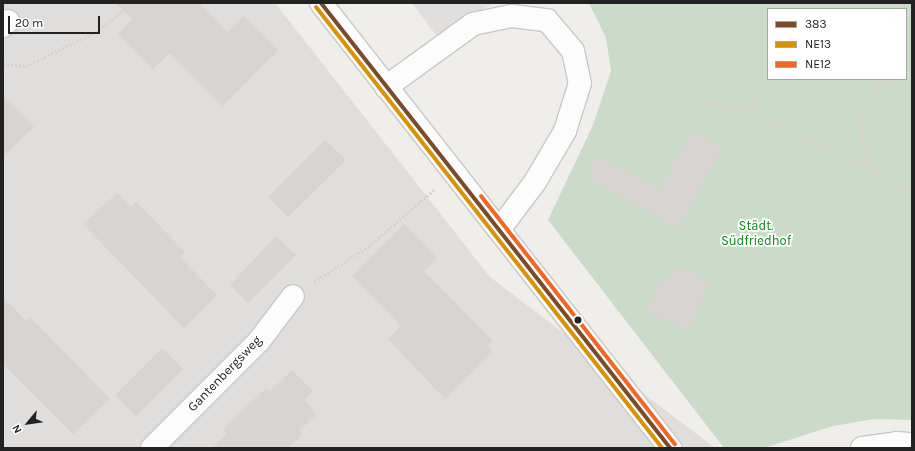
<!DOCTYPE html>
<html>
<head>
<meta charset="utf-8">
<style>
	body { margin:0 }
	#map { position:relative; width:915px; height:451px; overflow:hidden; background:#f0eeeb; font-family:Karla,sans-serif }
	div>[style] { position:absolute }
	.residential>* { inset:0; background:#dfdedc }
	.cemetery>* { inset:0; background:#cadbca }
	.parking>* { inset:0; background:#e0dfde }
	.building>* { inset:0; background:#d7d4d2 }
	.path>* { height:2.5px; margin-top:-1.25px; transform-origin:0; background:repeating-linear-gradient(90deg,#dccecd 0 2px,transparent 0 4px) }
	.roads { filter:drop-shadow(1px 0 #c9c8c7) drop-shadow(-1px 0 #c9c8c7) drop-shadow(0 1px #c9c8c7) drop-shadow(0 -1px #c9c8c7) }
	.minor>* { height:22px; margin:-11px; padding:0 11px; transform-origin:11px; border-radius:11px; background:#fdfcfc }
	.bus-1>* { height:4px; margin:-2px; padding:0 2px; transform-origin:2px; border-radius:2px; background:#7a4b2a }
	.bus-2>* { height:4px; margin:-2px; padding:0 2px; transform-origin:2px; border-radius:2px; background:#d79205 }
	.bus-3>* { height:4px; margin:-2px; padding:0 2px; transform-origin:2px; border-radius:2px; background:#f26522 }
	.dots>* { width:11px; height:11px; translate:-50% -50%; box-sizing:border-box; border:2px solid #fff; border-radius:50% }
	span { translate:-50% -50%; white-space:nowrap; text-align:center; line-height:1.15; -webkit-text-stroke:3.5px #fff; paint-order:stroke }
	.park-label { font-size:13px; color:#0c8416 }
	.street-label { font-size:13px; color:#222 }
	.frame { position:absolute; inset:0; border:4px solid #222; pointer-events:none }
	.legend { position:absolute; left:767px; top:8px; width:140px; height:72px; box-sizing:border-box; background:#fff; border:1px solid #a7a7a7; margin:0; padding:5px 7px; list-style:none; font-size:12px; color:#222 }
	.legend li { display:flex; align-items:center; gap:8px; height:20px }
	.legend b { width:20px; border:1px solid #a7a7a7 }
	.north { position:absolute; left:8px; top:403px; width:40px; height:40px; -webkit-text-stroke:3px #fff; paint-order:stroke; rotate:241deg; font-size:11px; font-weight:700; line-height:16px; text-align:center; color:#222 }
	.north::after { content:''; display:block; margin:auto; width:14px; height:18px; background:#222; clip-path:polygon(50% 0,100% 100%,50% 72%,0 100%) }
	.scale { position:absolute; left:8px; top:16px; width:92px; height:18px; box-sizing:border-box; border:2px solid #222; border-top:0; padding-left:5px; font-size:12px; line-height:14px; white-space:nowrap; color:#222; -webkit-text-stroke:3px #fff; paint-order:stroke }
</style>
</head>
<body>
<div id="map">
	<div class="residential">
		<i style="clip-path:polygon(3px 3px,275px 3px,490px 277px,715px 448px,3px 448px)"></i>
	</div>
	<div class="cemetery">
		<i style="clip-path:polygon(evenodd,589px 3px,912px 3px,912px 420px,875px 419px,833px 426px,764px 448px,724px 448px,548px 220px,593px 125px,611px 71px,606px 38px,589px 3px,768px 9px,906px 9px,906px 79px,768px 79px,768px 9px)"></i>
	</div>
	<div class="parking">
		<i style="clip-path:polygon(412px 3px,493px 3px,439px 39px)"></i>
	</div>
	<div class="building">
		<i style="clip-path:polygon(115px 3px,199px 3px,227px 32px,243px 16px,278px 50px,223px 106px,170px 53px,153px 69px,118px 34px,133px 19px)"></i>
		<i style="clip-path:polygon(3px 96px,34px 127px,3px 157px)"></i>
		<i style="clip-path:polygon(692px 130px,723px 147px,678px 228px,586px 178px,597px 156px,660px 189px)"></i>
		<i style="clip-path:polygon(325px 140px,346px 160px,288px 217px,268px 197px)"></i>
		<i style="clip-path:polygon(117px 193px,131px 207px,136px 202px,185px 252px,180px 257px,217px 295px,184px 328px,83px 224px)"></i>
		<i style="clip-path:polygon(404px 224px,437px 258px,424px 271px,493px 341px,487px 346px,493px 352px,445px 399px,388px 339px,401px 326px,352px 276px)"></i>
		<i style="clip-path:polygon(276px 236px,296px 255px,248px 303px,230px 285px)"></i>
		<i style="clip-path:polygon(676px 266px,710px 280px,689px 329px,647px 312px,661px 279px,668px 282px)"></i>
		<i style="clip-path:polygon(3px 297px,26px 321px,30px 317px,110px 399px,73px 434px,3px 364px)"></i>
		<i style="clip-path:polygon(162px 348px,183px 369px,136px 416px,115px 395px)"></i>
		<i style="clip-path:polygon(292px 370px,313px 391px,304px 400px,317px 414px,299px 431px,302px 434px,288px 448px,212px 448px,227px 434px,223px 430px,248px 405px,267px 387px,270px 391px)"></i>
	</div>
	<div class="path">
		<i style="left:806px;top:9px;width:7px;rotate:-56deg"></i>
		<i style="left:3px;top:64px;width:23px;rotate:5deg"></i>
		<i style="left:26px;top:66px;width:78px;rotate:-25.9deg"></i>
		<i style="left:96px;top:32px;width:46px;rotate:-38.9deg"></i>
		<i style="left:906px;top:70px;width:6px;rotate:-9deg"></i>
		<i style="left:703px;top:102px;width:46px;rotate:12.5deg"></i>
		<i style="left:748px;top:112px;width:135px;rotate:24.5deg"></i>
		<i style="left:871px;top:168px;width:48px;rotate:30.3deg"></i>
		<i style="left:748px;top:112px;width:40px;rotate:-60.3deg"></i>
		<i style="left:871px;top:168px;width:29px;rotate:-110deg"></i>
		<i style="left:861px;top:141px;width:29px;rotate:-86deg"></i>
		<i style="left:863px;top:112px;width:29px;rotate:-59deg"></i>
		<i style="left:878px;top:87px;width:14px;rotate:-36deg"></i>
		<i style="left:314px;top:282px;width:66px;rotate:-33.2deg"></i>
		<i style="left:369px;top:246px;width:86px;rotate:-40.7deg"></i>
	</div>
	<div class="roads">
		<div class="minor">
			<i style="left:321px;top:3px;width:566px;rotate:51.89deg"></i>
			<i style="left:3px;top:26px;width:7px;rotate:-45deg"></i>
			<i style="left:386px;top:87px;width:107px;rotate:-35.9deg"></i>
			<i style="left:473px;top:24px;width:40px;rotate:-12deg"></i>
			<i style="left:512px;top:16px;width:35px;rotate:7deg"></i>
			<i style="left:547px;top:20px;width:40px;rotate:50deg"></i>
			<i style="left:573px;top:51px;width:33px;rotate:78deg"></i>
			<i style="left:580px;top:83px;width:50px;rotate:107.4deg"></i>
			<i style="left:565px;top:131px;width:59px;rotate:120.5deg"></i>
			<i style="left:535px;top:182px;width:60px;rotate:126.9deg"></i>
			<i style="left:152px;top:448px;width:151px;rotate:-45deg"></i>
			<i style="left:259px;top:341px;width:56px;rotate:-52.9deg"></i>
			<i style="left:862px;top:448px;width:34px;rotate:-8deg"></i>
			<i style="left:896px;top:443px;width:16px;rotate:4deg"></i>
		</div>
	</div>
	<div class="bus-1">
		<i style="left:321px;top:3px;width:566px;rotate:51.89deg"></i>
	</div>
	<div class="bus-2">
		<i style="left:316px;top:7px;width:561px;rotate:51.88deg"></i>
	</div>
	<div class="bus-3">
		<i style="left:481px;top:196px;width:315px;rotate:52deg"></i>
	</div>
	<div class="dots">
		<i style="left:578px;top:320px;background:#222"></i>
	</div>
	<div class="park-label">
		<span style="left:756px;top:234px">Städt.<br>Südfriedhof</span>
	</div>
	<div class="street-label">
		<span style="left:225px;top:374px;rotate:-46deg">Gantenbergsweg</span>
	</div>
	<div class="frame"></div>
	<ul class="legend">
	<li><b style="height:5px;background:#7a4b2a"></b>383</li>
	<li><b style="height:5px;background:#d79205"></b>NE13</li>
	<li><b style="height:5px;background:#f26522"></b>NE12</li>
	</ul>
	<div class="north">N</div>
	<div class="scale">20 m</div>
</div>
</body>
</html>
